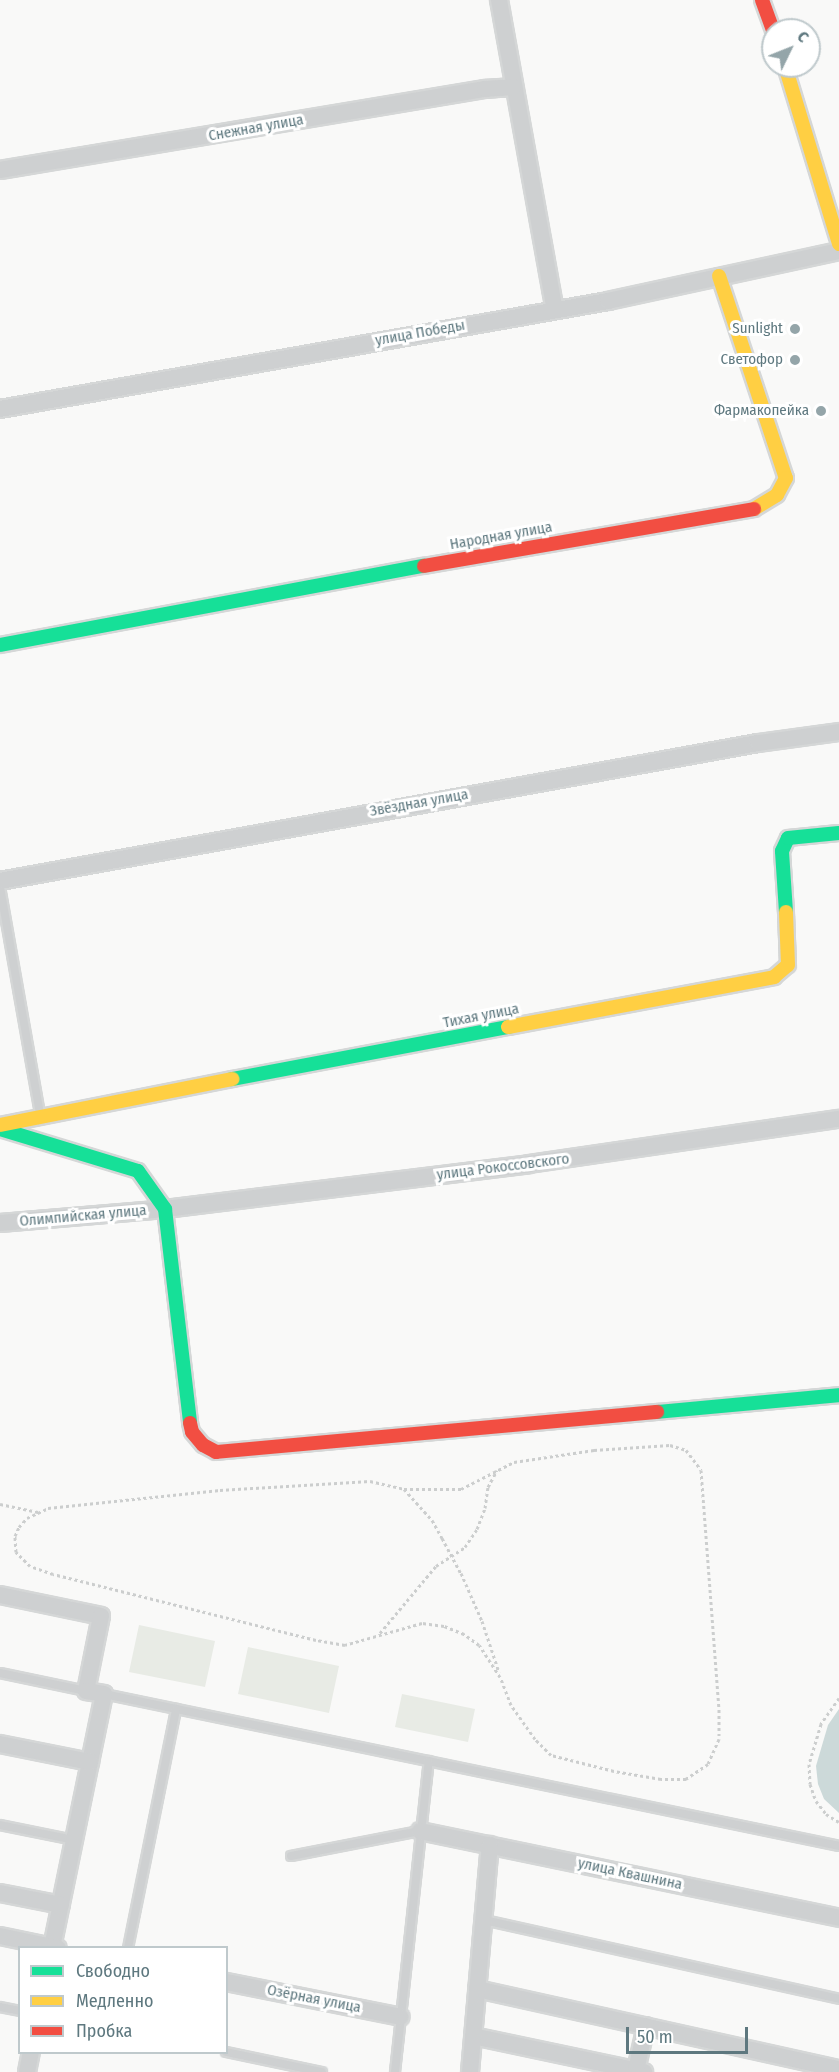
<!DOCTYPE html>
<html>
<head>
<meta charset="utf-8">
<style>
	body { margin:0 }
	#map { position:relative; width:839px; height:2072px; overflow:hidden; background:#f9f9f8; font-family:"Fira Sans Condensed",sans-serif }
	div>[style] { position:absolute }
	.green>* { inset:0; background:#e8ebe5 }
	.water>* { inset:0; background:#ccd9d9 }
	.path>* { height:3px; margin-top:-1.5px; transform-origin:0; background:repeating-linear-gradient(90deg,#cccece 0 3px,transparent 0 6px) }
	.roads { filter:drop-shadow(2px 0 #d5d7d7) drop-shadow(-2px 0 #d5d7d7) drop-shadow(0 2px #d5d7d7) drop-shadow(0 -2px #d5d7d7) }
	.lane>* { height:8px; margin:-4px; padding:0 4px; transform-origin:4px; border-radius:4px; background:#ced0d1 }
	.street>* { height:16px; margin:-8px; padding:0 8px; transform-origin:8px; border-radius:8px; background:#ced0d1 }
	.fast>* { height:14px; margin:-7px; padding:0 7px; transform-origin:7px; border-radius:7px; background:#16e098 }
	.slow>* { height:14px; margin:-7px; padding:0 7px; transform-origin:7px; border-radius:7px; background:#ffcf43 }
	.jam>* { height:14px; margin:-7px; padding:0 7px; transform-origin:7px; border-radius:7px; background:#f24e42 }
	.path-bridge>* { height:3px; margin-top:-1.5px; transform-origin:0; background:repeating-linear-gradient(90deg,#cccece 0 3px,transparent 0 6px) }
	.dots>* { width:16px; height:16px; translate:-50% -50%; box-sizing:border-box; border:3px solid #fff; border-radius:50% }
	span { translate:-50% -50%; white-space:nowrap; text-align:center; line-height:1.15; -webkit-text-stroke:6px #fff; paint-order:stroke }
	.street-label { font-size:15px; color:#5e787f }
	.poi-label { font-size:15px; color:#5e787f }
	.right { translate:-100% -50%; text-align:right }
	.legend { position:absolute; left:18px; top:1946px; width:210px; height:108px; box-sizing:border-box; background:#fff; border:2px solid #bfc9cc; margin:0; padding:8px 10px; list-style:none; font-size:18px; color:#5e787f }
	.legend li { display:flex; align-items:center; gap:12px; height:30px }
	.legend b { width:30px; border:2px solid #bfc9cc }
	.north { position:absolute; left:761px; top:18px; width:60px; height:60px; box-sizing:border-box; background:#fff; border:2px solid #bfc9cc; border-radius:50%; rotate:47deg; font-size:16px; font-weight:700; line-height:24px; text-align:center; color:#5e787f }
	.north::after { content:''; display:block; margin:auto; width:21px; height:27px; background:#94a5a9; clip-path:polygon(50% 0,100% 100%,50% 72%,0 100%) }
	.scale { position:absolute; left:626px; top:2027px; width:122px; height:27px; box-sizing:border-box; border:3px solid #5e787f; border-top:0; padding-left:8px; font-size:18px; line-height:21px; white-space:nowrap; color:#5e787f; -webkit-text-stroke:4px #fff; paint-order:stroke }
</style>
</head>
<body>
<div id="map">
	<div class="green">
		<i style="clip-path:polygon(139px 1625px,215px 1641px,205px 1687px,129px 1672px)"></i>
		<i style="clip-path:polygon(248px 1647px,339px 1666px,329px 1713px,238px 1694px)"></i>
		<i style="clip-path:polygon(402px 1694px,475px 1709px,468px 1742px,395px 1727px)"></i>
	</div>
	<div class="water">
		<i style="clip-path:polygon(839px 1709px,839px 1813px,824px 1799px,818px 1784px,816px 1766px,828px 1725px)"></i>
	</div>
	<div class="path">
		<i style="left:670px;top:1445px;width:17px;rotate:17deg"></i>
		<i style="left:686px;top:1450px;width:25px;rotate:53deg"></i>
		<i style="left:701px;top:1470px;width:240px;rotate:85.7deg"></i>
		<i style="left:719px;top:1709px;width:30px;rotate:90deg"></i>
		<i style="left:719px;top:1739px;width:27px;rotate:114deg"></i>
		<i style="left:708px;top:1764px;width:27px;rotate:146deg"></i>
		<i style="left:686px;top:1779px;width:25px;rotate:180deg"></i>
		<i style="left:661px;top:1779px;width:48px;rotate:-170.3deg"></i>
		<i style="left:614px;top:1771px;width:65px;rotate:-165.7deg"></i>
		<i style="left:551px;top:1755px;width:23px;rotate:-135deg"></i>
		<i style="left:535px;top:1739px;width:42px;rotate:-125.2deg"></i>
		<i style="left:511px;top:1705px;width:30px;rotate:-111deg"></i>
		<i style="left:500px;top:1677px;width:38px;rotate:-123deg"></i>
		<i style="left:479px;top:1645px;width:19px;rotate:-144deg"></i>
		<i style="left:464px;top:1634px;width:22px;rotate:-158deg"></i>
		<i style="left:444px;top:1626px;width:22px;rotate:-172deg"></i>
		<i style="left:422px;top:1623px;width:80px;rotate:164.1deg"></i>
		<i style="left:345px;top:1645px;width:29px;rotate:-170deg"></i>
		<i style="left:316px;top:1640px;width:271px;rotate:-165.9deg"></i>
		<i style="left:53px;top:1574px;width:24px;rotate:-161deg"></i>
		<i style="left:30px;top:1566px;width:20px;rotate:-135deg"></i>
		<i style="left:16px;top:1552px;width:16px;rotate:-94deg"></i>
		<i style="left:15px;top:1536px;width:10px;rotate:-66deg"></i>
		<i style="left:19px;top:1527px;width:12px;rotate:-48deg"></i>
		<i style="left:27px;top:1518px;width:23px;rotate:-25deg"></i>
		<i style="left:48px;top:1508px;width:173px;rotate:-6deg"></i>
		<i style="left:220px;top:1490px;width:150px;rotate:-3.4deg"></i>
		<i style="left:370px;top:1481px;width:35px;rotate:13deg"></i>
		<i style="left:404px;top:1489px;width:57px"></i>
		<i style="left:461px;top:1489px;width:59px;rotate:-27deg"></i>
		<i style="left:514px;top:1462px;width:81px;rotate:-8.5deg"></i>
		<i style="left:594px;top:1450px;width:76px;rotate:-3.8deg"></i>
		<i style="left:404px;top:1489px;width:42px;rotate:47.9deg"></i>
		<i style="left:432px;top:1520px;width:21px;rotate:61deg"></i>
		<i style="left:0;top:1504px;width:40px;rotate:12deg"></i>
		<i style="left:461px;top:1573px;width:52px;rotate:66.4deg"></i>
		<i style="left:482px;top:1621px;width:54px;rotate:71.6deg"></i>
		<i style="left:380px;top:1633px;width:87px;rotate:-50.1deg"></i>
		<i style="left:436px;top:1566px;width:35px;rotate:-33deg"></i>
		<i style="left:465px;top:1547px;width:22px;rotate:-56deg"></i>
		<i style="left:477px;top:1529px;width:22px;rotate:-69deg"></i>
		<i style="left:485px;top:1508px;width:21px;rotate:-82deg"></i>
		<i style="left:488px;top:1487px;width:19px;rotate:-62deg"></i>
		<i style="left:839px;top:1698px;width:32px;rotate:125deg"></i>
		<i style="left:821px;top:1724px;width:42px;rotate:106.7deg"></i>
		<i style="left:809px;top:1764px;width:20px;rotate:87deg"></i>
		<i style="left:810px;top:1784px;width:18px;rotate:71deg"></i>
		<i style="left:816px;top:1801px;width:16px;rotate:52deg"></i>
		<i style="left:826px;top:1814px;width:15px;rotate:32deg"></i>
	</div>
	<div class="roads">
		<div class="lane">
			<i style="left:0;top:887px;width:231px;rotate:80deg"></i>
			<i style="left:0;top:1673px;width:88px;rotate:11.8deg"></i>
			<i style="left:104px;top:1694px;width:751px;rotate:11.68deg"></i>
			<i style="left:0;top:1825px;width:76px;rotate:11.5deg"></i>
			<i style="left:291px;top:1856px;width:131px;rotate:-11deg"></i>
			<i style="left:484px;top:1920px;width:364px;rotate:12.5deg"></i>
			<i style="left:128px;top:1948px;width:244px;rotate:-78.6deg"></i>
			<i style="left:0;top:2007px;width:20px;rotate:11deg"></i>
			<i style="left:226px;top:2052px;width:98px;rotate:11.8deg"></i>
			<i style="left:395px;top:2072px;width:313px;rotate:-83.8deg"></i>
		</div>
		<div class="street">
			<i style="left:499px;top:0;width:315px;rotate:79.8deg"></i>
			<i style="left:0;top:170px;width:492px;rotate:-9.5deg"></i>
			<i style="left:485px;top:89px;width:28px;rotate:-4deg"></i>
			<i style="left:0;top:409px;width:618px;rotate:-10.07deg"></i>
			<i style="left:608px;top:301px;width:236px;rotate:-12.2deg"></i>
			<i style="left:0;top:881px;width:770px;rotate:-10.32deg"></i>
			<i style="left:758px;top:743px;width:82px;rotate:-7.7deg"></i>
			<i style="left:0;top:1223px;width:166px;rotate:-4.8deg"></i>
			<i style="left:165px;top:1209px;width:367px;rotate:-7deg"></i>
			<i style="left:529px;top:1164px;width:313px;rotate:-8.3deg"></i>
			<i style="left:0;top:1595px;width:103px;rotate:11.7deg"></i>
			<i style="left:101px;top:1616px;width:76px;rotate:101.3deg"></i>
			<i style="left:86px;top:1691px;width:18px;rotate:9deg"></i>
			<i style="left:104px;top:1694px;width:259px;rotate:101.6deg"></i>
			<i style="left:0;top:1744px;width:92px;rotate:11.3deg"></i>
			<i style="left:420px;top:1831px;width:428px;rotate:11.7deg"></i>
			<i style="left:0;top:1893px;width:62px;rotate:11.1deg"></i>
			<i style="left:0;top:1936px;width:59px;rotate:11.7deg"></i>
			<i style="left:226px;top:1982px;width:178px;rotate:11.3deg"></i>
			<i style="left:477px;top:1989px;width:371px;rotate:12.5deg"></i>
			<i style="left:473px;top:2036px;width:175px;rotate:11.9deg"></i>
			<i style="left:636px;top:2070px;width:45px;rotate:-77.2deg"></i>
			<i style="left:27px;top:2072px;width:20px;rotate:-79deg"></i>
			<i style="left:470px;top:2072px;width:228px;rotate:-85deg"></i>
		</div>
		<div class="fast">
			<i style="left:0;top:645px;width:431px;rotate:-10.6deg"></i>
			<i style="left:786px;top:912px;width:61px;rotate:-93.8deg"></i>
			<i style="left:782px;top:851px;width:14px;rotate:-65deg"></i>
			<i style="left:788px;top:838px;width:51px;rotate:-5.6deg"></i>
			<i style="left:232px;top:1079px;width:281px;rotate:-10.7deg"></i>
			<i style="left:0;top:1129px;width:144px;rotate:16.9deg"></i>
			<i style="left:138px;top:1171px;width:47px;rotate:54.6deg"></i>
			<i style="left:165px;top:1209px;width:215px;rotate:83.3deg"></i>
			<i style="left:657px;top:1412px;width:183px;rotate:-5.3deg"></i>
		</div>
		<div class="slow">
			<i style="left:785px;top:66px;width:186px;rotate:73.1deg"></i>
			<i style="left:719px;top:276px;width:213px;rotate:71.7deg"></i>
			<i style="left:786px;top:478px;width:19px;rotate:118deg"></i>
			<i style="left:777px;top:495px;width:27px;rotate:149deg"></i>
			<i style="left:508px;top:1027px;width:271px;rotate:-10.6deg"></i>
			<i style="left:774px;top:977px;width:18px;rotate:-41deg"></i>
			<i style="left:788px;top:965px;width:53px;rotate:-92.2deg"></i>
			<i style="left:0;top:1125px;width:237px;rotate:-11.2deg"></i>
		</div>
		<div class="jam">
			<i style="left:762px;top:0;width:33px;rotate:70deg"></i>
			<i style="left:424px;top:566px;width:335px;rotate:-9.8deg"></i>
			<i style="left:190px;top:1423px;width:9px;rotate:77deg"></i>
			<i style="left:192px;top:1432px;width:17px;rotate:50deg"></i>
			<i style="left:203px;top:1445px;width:15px;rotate:28deg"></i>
			<i style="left:216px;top:1452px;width:443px;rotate:-5.2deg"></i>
		</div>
	</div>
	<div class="path-bridge">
		<i style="left:442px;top:1538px;width:40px;rotate:62deg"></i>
	</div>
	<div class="dots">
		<i style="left:795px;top:329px;background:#94a5a9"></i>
		<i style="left:795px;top:360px;background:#94a5a9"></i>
		<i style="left:821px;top:411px;background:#94a5a9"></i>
	</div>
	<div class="street-label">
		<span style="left:256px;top:128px;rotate:-10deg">Снежная улица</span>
		<span style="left:420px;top:333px;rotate:-10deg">улица Победы</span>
		<span style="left:501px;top:536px;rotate:-10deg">Народная улица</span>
		<span style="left:419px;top:803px;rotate:-10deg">Звёздная улица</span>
		<span style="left:481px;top:1016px;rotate:-11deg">Тихая улица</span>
		<span style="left:503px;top:1167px;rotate:-7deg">улица Рокоссовского</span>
		<span style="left:83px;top:1216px;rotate:-5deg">Олимпийская улица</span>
		<span style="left:630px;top:1874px;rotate:12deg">улица Квашнина</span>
		<span style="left:314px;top:1999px;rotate:11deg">Озёрная улица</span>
	</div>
	<div class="poi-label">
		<span class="right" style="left:783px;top:329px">Sunlight</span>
		<span class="right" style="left:783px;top:360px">Светофор</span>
		<span class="right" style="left:809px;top:411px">Фармакопейка</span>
	</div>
	<ul class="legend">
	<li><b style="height:8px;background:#16e098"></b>Свободно</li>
	<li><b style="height:8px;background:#ffcf43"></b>Медленно</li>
	<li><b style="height:8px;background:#f24e42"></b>Пробка</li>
	</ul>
	<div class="north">С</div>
	<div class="scale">50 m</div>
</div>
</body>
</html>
